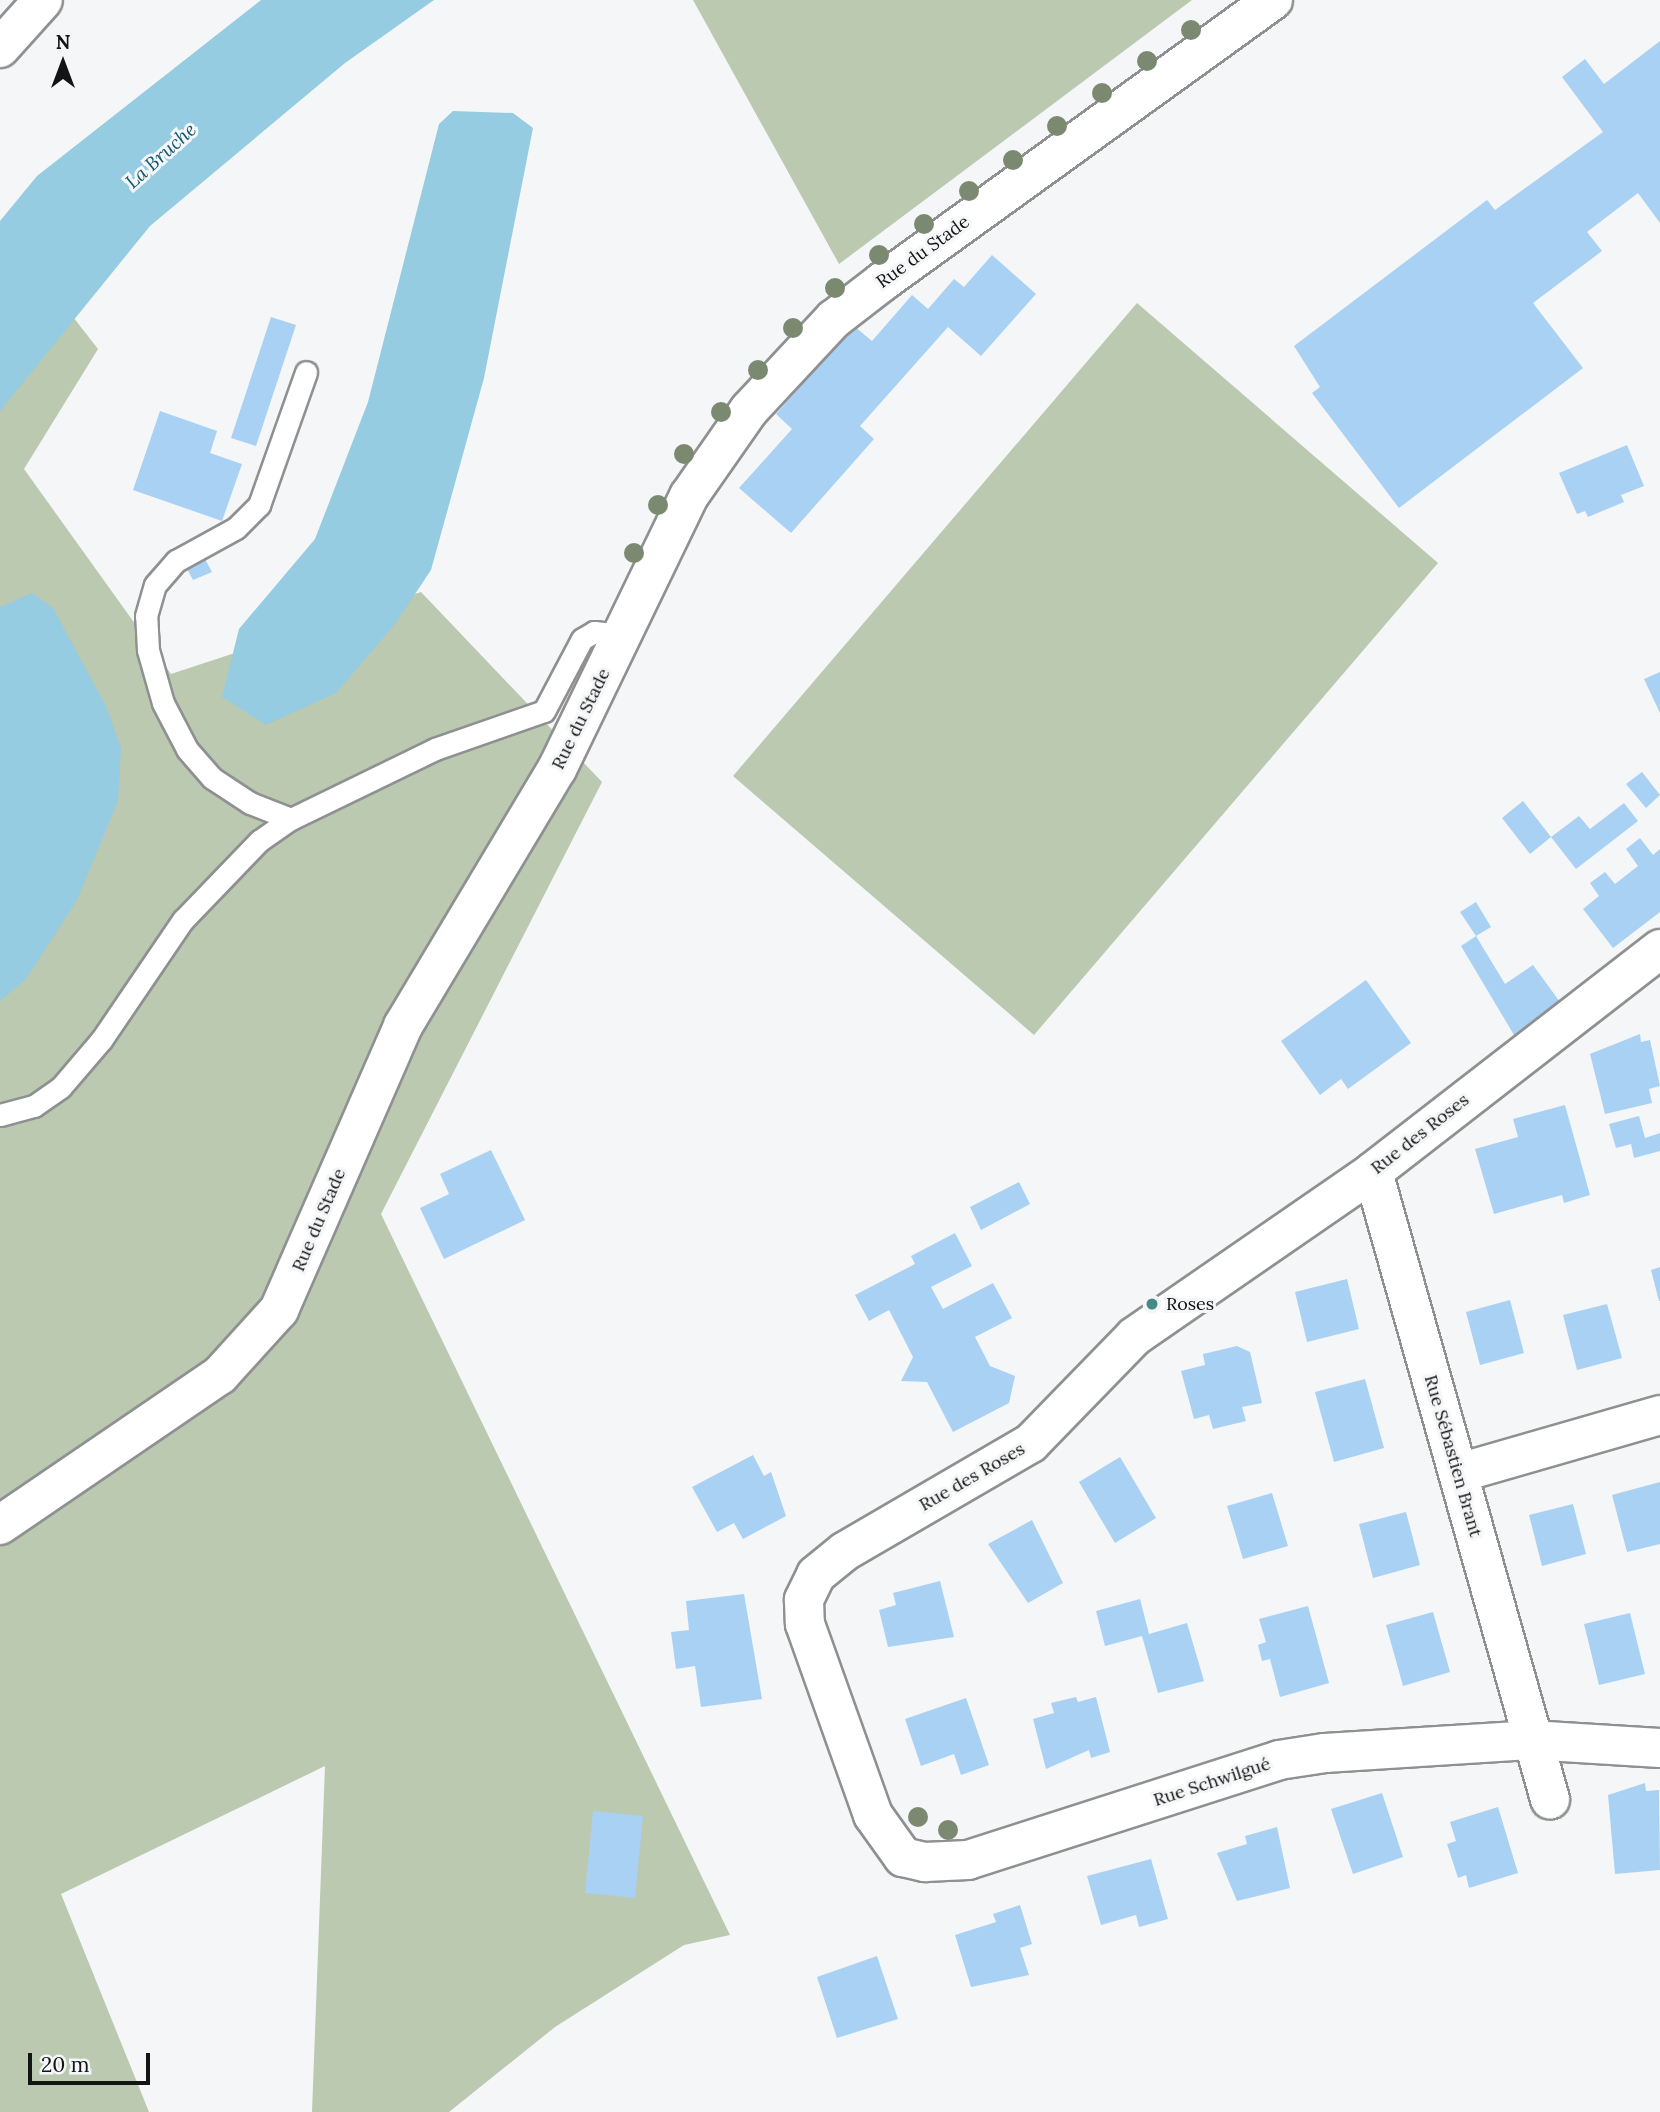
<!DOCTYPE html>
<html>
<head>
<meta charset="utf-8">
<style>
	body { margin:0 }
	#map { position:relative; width:1660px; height:2112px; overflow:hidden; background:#f4f6f8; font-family:Lora,serif }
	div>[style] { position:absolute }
	.green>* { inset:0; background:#bac9b0 }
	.water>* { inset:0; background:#95cce1 }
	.building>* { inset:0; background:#a9d1f4 }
	.roads { filter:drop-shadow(2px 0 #8f9092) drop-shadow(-2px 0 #8f9092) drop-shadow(0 2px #8f9092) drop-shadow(0 -2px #8f9092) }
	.lane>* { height:21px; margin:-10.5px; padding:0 10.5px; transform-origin:10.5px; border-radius:10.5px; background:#fff }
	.street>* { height:38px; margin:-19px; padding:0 19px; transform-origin:19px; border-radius:19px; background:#fff }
	.secondary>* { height:38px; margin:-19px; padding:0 19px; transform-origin:19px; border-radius:19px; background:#fff }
	.trees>* { width:20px; height:20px; margin:-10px; border-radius:50%; background:#7c8971 }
	.dots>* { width:19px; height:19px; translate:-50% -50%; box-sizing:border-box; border:4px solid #f4f6f8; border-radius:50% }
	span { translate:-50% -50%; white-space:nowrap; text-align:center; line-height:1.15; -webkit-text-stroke:6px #f4f6f8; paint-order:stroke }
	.street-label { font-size:18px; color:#131414 }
	.poi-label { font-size:18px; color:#131414 }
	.left { translate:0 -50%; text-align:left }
	.water-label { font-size:19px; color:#0e576d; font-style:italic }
	.north { position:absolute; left:28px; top:28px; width:70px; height:70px; -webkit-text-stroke:5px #f4f6f8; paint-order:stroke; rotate:0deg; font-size:19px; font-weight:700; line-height:28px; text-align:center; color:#131414 }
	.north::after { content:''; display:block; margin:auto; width:24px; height:32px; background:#131414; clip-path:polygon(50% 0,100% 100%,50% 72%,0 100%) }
	.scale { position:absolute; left:28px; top:2053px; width:122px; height:32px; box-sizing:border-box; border:4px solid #131414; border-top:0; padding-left:9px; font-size:21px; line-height:24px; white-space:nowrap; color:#131414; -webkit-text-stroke:5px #f4f6f8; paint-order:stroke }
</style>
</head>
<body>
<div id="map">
	<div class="green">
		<i style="clip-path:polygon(693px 0,1192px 0,839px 264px)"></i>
		<i style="clip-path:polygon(0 223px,98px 349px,24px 469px,171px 674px,421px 592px,602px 782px,381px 1214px,730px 1935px,684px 1945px,555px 2027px,449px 2112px,312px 2112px,325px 1766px,61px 1894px,149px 2112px,0 2112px)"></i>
		<i style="clip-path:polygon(1137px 303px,1438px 563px,1034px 1035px,733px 776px)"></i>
	</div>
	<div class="water">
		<i style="clip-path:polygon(261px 0,434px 0,345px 63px,150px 226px,0 411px,0 221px,37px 176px)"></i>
		<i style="clip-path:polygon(453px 111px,513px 113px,533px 128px,484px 378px,431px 570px,395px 624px,336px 693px,266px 725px,222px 697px,239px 629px,315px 539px,368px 402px,439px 124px)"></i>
		<i style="clip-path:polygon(32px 593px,53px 608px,106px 706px,121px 748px,118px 801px,76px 902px,26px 979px,0 1001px,0 607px)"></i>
	</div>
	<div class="building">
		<i style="clip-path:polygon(1660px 41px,1660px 223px,1638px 193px,1587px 232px,1602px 251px,1533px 303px,1583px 368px,1399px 508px,1312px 393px,1320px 387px,1294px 346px,1487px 200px,1495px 210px,1603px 132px,1562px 77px,1585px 59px,1604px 84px)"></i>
		<i style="clip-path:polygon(992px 255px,1036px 294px,981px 356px,948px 327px,860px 426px,874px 439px,791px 533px,739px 488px,792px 429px,776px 414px,854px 326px,872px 341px,912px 295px,928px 309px,954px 279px,964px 287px)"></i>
		<i style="clip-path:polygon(271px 317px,296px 325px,256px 446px,231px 438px)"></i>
		<i style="clip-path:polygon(160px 411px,217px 431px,210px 453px,242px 464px,222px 521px,133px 490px)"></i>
		<i style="clip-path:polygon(1627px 445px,1644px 486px,1621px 495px,1624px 502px,1588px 517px,1585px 511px,1577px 514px,1559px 473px)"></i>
		<i style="clip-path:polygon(205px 559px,212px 572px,193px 580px,187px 569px)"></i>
		<i style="clip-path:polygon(1660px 672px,1660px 713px,1644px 679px)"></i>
		<i style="clip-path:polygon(1642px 772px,1660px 795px,1646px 808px,1626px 784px)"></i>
		<i style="clip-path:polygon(1523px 801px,1551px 837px,1579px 816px,1590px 829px,1624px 803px,1638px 821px,1576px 869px,1551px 837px,1530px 854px,1502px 818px)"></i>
		<i style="clip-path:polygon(1640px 838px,1653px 855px,1660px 849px,1660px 912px,1613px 948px,1583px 909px,1599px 896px,1590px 883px,1605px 872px,1615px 884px,1638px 866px,1626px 849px)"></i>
		<i style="clip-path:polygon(1476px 902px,1491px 927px,1476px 936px,1460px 912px)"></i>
		<i style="clip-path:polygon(1476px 936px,1505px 984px,1533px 965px,1560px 1002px,1514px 1035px,1461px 946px)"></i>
		<i style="clip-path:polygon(1366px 980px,1411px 1043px,1348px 1089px,1341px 1079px,1320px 1095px,1281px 1041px)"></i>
		<i style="clip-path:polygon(1640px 1034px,1641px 1042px,1650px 1040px,1660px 1086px,1649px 1089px,1652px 1103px,1605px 1114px,1590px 1054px)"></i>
		<i style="clip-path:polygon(1565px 1105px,1590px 1195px,1564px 1203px,1562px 1195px,1494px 1214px,1475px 1149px,1518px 1137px,1513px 1119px)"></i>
		<i style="clip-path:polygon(1639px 1116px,1645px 1138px,1660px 1133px,1660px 1151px,1634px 1158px,1631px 1144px,1616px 1148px,1609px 1124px)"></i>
		<i style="clip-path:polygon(491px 1150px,525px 1220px,444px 1259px,420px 1208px,449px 1194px,440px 1174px)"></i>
		<i style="clip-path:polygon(1019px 1182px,1030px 1204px,981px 1230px,970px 1207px)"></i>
		<i style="clip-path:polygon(955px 1233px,972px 1266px,931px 1287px,943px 1309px,993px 1283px,1012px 1318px,975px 1337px,990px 1366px,1015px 1376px,1009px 1403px,953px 1432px,927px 1382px,901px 1381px,913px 1357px,889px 1310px,869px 1321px,855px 1295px,915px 1264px,911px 1256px)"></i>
		<i style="clip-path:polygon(1660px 1267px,1660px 1301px,1659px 1301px,1651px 1270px)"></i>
		<i style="clip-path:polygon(1347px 1279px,1359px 1329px,1307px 1342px,1295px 1292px)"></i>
		<i style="clip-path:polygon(1510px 1300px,1524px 1353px,1480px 1365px,1466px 1312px)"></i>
		<i style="clip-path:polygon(1607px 1304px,1622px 1358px,1577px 1370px,1563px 1315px)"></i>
		<i style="clip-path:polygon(1237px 1346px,1250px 1352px,1262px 1403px,1242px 1407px,1246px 1421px,1213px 1429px,1209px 1415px,1194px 1419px,1181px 1371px,1205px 1365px,1203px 1354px)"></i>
		<i style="clip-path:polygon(1365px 1379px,1384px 1448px,1334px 1462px,1315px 1392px)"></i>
		<i style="clip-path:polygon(753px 1455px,764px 1476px,771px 1472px,786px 1516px,743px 1539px,734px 1523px,717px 1532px,692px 1487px)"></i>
		<i style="clip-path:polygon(1120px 1457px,1156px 1518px,1115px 1543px,1079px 1482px)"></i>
		<i style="clip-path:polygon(1660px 1482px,1660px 1544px,1627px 1552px,1612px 1495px)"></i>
		<i style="clip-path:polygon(1272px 1493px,1288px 1546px,1243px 1559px,1227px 1506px)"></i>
		<i style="clip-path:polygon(1573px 1504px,1586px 1554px,1542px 1566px,1529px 1515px)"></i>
		<i style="clip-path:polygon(1406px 1512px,1420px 1565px,1373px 1578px,1359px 1524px)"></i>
		<i style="clip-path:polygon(1032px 1520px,1063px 1583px,1028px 1603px,988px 1544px)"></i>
		<i style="clip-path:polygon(940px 1581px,954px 1637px,888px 1647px,879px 1610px,896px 1605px,893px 1593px)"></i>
		<i style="clip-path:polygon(744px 1594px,762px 1699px,701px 1707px,695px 1666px,676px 1669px,671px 1632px,689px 1630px,686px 1601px)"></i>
		<i style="clip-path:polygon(1140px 1599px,1149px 1634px,1187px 1623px,1204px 1681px,1158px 1693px,1142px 1636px,1105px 1646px,1096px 1611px)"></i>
		<i style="clip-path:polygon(1308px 1606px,1329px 1683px,1280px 1697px,1270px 1659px,1262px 1661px,1258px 1645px,1266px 1642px,1259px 1619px)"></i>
		<i style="clip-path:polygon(1433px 1612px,1450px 1672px,1403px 1686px,1386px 1625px)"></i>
		<i style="clip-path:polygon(1630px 1613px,1645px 1674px,1599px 1685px,1584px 1624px)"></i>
		<i style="clip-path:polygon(1076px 1697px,1078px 1702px,1096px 1697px,1110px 1752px,1091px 1758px,1089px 1750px,1046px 1769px,1033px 1719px,1054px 1713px,1051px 1703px)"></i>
		<i style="clip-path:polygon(966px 1698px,989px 1765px,961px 1775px,954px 1754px,921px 1766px,905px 1719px)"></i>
		<i style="clip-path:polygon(1645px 1783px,1646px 1791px,1659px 1790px,1660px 1870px,1615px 1874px,1608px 1795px)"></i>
		<i style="clip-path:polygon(1382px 1793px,1403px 1857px,1353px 1874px,1331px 1809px)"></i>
		<i style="clip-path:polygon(1498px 1807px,1518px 1873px,1469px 1888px,1466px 1875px,1458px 1878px,1447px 1844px,1456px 1841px,1450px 1822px)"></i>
		<i style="clip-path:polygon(593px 1811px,643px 1816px,635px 1898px,585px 1893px)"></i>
		<i style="clip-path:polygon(1277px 1827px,1290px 1888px,1237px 1901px,1217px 1853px,1247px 1844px,1245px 1836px)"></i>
		<i style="clip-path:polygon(1151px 1859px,1168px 1919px,1139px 1927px,1136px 1915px,1101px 1925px,1087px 1876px)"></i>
		<i style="clip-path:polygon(1020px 1905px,1032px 1944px,1020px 1948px,1029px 1975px,971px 1987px,955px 1935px,996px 1922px,993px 1914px)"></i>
		<i style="clip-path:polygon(877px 1956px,898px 2019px,837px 2038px,817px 1977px)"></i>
	</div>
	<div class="roads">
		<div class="lane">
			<i style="left:291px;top:819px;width:44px;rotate:-158.7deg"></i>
			<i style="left:250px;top:803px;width:45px;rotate:-146.7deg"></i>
			<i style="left:212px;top:778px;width:38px;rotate:-131deg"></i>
			<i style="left:187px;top:749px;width:52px;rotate:-117.6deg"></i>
			<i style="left:163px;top:703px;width:55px;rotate:-105.8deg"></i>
			<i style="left:148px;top:650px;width:34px;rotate:-93deg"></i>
			<i style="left:146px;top:616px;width:32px;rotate:-74deg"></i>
			<i style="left:155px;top:585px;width:32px;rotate:-49deg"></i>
			<i style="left:176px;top:561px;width:68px;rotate:-28.8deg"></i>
			<i style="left:236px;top:528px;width:33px;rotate:-45deg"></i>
			<i style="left:259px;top:505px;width:141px;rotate:-70.5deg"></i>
			<i style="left:0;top:1115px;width:35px;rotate:-15deg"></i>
			<i style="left:34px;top:1106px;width:33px;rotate:-35deg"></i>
			<i style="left:61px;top:1087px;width:63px;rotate:-49.5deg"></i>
			<i style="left:102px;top:1039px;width:144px;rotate:-55.8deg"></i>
			<i style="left:183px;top:920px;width:110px;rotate:-46.1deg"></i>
			<i style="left:259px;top:841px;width:39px;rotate:-35deg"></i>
			<i style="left:291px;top:819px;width:160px;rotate:-25.9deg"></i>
			<i style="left:435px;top:749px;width:115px;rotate:-19.2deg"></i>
			<i style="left:544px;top:711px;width:81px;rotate:-62.2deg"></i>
			<i style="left:582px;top:639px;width:14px;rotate:-30deg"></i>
			<i style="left:594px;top:632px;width:28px;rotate:6deg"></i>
		</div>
		<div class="street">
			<i style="left:1660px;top:949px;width:363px;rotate:142.2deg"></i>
			<i style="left:1373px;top:1172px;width:290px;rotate:145.4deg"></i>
			<i style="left:1134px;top:1337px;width:148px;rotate:134.2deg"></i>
			<i style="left:1031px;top:1443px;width:216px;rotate:149.8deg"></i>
			<i style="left:844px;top:1552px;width:36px;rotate:141deg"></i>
			<i style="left:816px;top:1575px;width:28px;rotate:116deg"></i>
			<i style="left:804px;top:1600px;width:24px;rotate:88deg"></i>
			<i style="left:805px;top:1624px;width:203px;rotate:70.4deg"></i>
			<i style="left:873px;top:1815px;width:52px;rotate:54.5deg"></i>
			<i style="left:903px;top:1857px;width:23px;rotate:13deg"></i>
			<i style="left:925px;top:1862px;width:43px;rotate:-2.7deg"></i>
			<i style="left:968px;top:1860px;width:327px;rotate:-17.8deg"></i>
			<i style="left:1279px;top:1760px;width:47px;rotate:-8.7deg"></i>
			<i style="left:1325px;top:1753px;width:205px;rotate:-3.6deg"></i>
			<i style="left:1530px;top:1740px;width:130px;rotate:3.5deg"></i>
			<i style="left:1373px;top:1172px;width:652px;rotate:74.24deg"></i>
			<i style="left:1459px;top:1473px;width:209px;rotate:-16.1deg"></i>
			<i style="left:0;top:1525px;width:266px;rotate:-34.3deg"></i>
			<i style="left:220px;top:1375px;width:88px;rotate:-47.8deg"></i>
			<i style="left:279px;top:1310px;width:310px;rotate:-66.4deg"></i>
			<i style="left:403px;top:1026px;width:300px;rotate:-59.1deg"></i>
			<i style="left:557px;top:769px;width:303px;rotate:-64.2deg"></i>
			<i style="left:689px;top:496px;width:105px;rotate:-55.1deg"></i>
			<i style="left:749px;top:410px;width:125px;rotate:-47deg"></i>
			<i style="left:834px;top:319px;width:61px;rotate:-37.6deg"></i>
			<i style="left:882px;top:282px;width:482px;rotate:-35.8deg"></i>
		</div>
		<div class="secondary">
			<i style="left:0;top:48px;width:64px;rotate:-48.1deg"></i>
		</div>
	</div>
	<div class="trees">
		<i style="left:1191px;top:30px"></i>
		<i style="left:1147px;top:61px"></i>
		<i style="left:1102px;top:93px"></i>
		<i style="left:1057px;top:126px"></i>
		<i style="left:1013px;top:160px"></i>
		<i style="left:969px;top:191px"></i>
		<i style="left:924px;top:224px"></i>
		<i style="left:879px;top:255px"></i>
		<i style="left:835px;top:288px"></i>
		<i style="left:793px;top:328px"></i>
		<i style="left:758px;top:370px"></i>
		<i style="left:721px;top:412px"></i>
		<i style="left:684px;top:454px"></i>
		<i style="left:658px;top:505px"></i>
		<i style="left:634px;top:553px"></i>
		<i style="left:918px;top:1817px"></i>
		<i style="left:948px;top:1830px"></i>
	</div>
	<div class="dots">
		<i style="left:1152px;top:1304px;background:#468c86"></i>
	</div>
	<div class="street-label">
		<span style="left:923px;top:252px;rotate:-36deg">Rue du Stade</span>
		<span style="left:581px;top:719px;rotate:-64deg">Rue du Stade</span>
		<span style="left:1420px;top:1134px;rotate:-38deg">Rue des Roses</span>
		<span style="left:319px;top:1220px;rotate:-67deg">Rue du Stade</span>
		<span style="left:1453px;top:1456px;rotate:74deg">Rue Sébastien Brant</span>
		<span style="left:972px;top:1477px;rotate:-30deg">Rue des Roses</span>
		<span style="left:1212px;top:1782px;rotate:-18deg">Rue Schwilgué</span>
	</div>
	<div class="poi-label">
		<span class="left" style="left:1166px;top:1304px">Roses</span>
	</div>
	<div class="water-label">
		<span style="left:161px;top:156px;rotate:-42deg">La Bruche</span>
	</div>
	<div class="north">N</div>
	<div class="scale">20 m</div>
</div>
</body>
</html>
